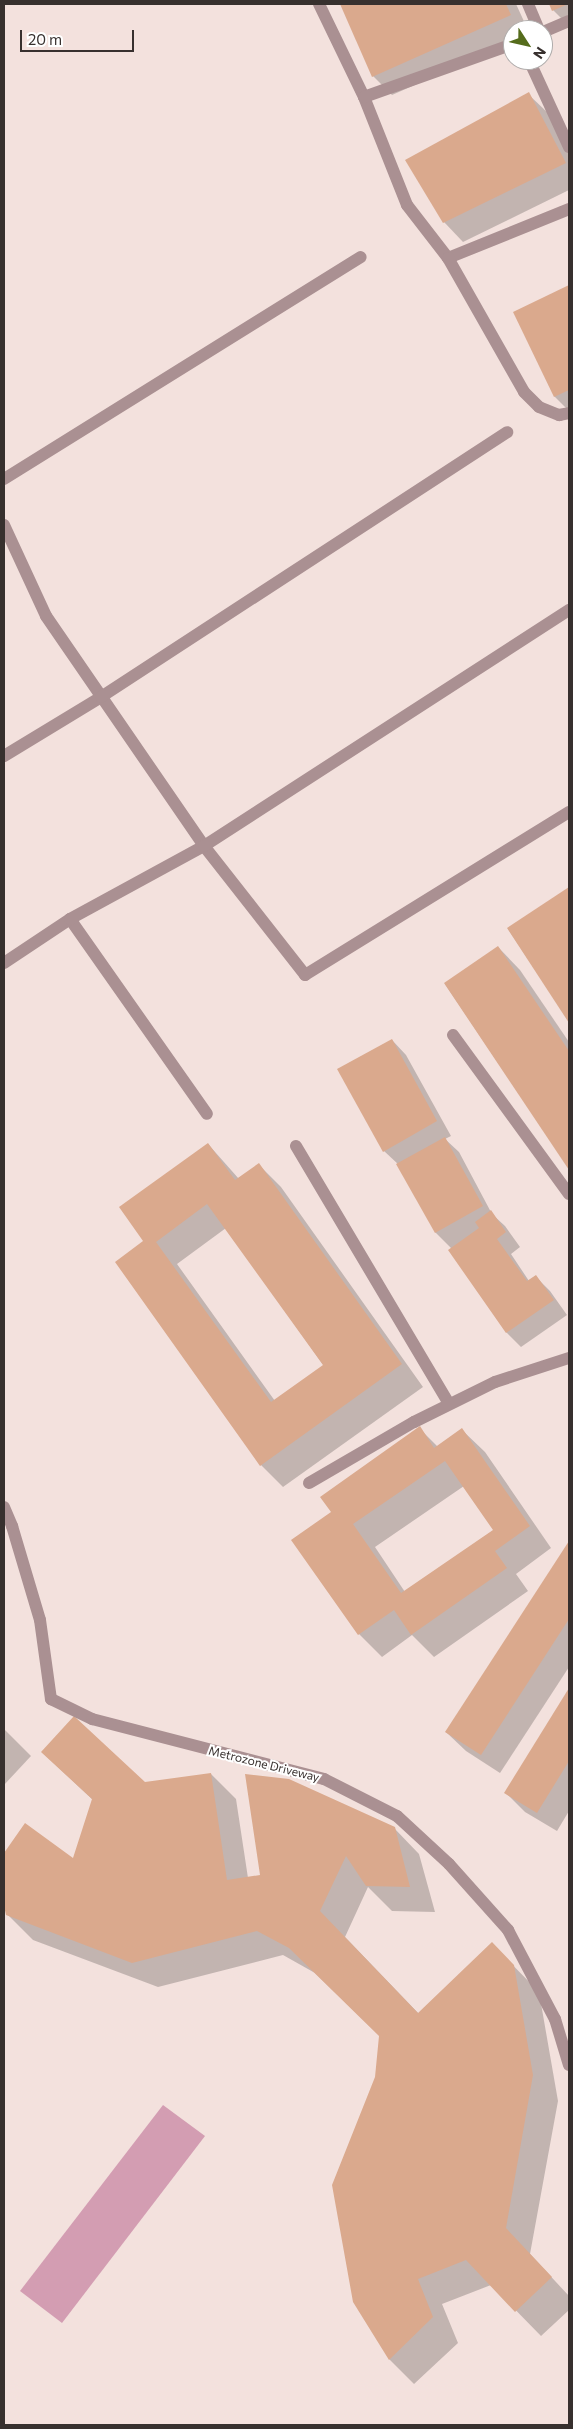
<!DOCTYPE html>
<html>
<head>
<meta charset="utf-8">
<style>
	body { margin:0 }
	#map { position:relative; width:573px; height:2429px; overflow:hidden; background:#f3e1dd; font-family:Commissioner,sans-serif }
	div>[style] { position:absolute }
	.water>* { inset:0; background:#d39db2 }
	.shadow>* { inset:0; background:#0003 }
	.building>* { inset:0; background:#daa98d }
	.minor>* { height:12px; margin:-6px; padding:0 6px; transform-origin:6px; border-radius:6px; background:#aa9092 }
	span { translate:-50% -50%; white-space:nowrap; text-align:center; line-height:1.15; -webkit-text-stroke:4px #fff; paint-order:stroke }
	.street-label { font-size:12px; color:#37302e }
	.frame { position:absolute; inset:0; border:5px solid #37302e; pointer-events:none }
	.north { position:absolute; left:503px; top:20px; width:50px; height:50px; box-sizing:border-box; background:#fff; border:1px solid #afacab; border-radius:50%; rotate:125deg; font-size:14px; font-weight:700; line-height:20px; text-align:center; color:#37302e }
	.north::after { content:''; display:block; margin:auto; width:18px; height:22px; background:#556c1c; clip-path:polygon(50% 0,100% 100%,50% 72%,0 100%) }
	.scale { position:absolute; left:20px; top:30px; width:114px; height:22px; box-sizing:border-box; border:2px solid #37302e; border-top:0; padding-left:6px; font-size:15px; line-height:18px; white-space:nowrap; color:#37302e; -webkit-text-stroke:4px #fff; paint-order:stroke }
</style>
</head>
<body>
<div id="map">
	<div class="water">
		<i style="clip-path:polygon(163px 2105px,205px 2136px,62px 2323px,20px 2291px)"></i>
	</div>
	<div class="shadow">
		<i style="clip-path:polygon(341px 4px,516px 4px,528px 30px,513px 30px,513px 42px,392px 95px,373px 76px)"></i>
		<i style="clip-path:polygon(551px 4px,569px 4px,569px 26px,553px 10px)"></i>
		<i style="clip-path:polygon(528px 94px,548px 113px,569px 154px,569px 190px,463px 242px,444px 222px)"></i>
		<i style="clip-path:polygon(569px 286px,569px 411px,555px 397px,515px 313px)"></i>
		<i style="clip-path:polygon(569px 888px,569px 1021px,508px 929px)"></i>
		<i style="clip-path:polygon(498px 947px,520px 970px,569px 1042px,569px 1168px,445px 984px)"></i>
		<i style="clip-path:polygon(392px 1040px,406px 1055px,451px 1136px,445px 1139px,459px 1152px,492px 1214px,505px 1226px,520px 1247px,511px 1254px,529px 1281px,535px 1276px,550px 1291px,567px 1315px,521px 1347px,507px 1333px,450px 1250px,452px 1249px,436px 1233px,399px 1165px,384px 1151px)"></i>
		<i style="clip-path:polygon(evenodd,208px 1144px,239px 1179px,259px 1165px,281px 1187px,423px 1387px,283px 1487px,261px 1465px,145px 1241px,208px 1144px,226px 1228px,324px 1366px,275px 1401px,177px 1264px,226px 1228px)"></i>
		<i style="clip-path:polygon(evenodd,419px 1428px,438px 1447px,462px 1430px,485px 1452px,551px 1548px,516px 1574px,528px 1591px,434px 1657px,412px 1635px,382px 1657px,359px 1634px,293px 1540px,333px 1513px,419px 1428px,464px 1486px,494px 1530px,405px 1592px,375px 1547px,464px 1486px)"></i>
		<i style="clip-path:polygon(569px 1543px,569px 1667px,500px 1773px,466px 1751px,446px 1732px)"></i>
		<i style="clip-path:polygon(569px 1690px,569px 1811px,557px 1831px,525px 1812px,506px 1793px)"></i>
		<i style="clip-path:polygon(4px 1729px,31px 1756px,4px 1785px)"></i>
		<i style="clip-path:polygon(42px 1752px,144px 1784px,211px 1774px,236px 1799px,248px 1878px,261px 1876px,394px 1828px,419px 1854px,435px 1912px,392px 1911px,368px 1887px,345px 1937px,419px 2014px,492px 1944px,539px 1992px,558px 2101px,530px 2254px,569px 2296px,569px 2310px,541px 2336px,491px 2285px,442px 2304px,458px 2343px,414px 2384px,390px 2360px,354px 2301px,380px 2036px,315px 1973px,283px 1955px,158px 1987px,33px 1940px,8px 1915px,4px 1902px,4px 1855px,25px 1825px,73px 1860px,93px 1800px)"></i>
	</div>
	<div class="building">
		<i style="clip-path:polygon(340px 4px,506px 4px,511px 15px,372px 77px)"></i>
		<i style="clip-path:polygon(549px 4px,568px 4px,552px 11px)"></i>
		<i style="clip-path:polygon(529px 92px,566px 163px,443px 223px,405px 160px)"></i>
		<i style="clip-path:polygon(569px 285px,569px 390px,554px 397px,513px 312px)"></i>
		<i style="clip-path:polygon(569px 887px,569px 1023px,507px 928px)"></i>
		<i style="clip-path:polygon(498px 946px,569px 1051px,569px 1170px,444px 983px)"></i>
		<i style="clip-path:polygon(392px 1039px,437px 1121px,383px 1152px,337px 1069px)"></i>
		<i style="clip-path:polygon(445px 1137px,483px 1206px,435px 1233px,396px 1164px)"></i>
		<i style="clip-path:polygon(evenodd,208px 1143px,235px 1180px,259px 1163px,402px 1364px,260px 1466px,115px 1262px,143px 1241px,119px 1207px,208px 1143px,207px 1204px,323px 1365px,271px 1402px,156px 1242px,207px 1204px)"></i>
		<i style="clip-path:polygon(491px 1210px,506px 1232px,497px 1239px,527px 1281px,536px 1275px,554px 1300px,506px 1333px,448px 1250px,479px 1228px,475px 1222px)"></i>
		<i style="clip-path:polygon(evenodd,420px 1426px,434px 1448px,462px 1428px,530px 1526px,495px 1551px,507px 1568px,411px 1635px,394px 1610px,358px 1635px,291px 1540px,331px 1512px,320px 1497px,420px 1426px,445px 1461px,493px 1530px,401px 1593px,353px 1524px,445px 1461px)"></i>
		<i style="clip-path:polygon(569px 1541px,569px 1619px,481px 1755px,445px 1732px)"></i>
		<i style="clip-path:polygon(569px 1688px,569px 1761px,537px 1813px,504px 1793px)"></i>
		<i style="clip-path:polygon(74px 1716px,145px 1782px,211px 1773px,227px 1880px,260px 1875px,245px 1774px,289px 1779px,395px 1827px,410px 1887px,366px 1886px,346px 1856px,320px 1911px,418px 2013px,492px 1942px,514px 1965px,533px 2075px,506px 2228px,552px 2277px,515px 2312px,466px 2260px,418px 2279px,433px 2317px,389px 2360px,353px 2302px,332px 2185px,375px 2077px,379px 2036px,289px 1948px,257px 1931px,132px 1963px,6px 1915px,4px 1906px,4px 1853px,25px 1823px,73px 1858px,92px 1799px,41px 1752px)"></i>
	</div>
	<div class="minor">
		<i style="left:319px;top:4px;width:103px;rotate:64.2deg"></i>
		<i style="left:364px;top:97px;width:116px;rotate:68.3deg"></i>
		<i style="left:407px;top:205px;width:67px;rotate:52.3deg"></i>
		<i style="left:448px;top:258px;width:131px;rotate:-22deg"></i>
		<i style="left:528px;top:4px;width:28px;rotate:67deg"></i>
		<i style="left:543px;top:32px;width:28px;rotate:-23deg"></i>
		<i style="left:529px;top:60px;width:96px;rotate:65.3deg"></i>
		<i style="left:364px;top:97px;width:158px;rotate:-19.6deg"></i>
		<i style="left:448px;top:258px;width:154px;rotate:60.4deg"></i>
		<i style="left:524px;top:392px;width:21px;rotate:45deg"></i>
		<i style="left:539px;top:407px;width:22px;rotate:22deg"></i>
		<i style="left:559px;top:415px;width:10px;rotate:-11deg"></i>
		<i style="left:4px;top:479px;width:420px;rotate:-31.9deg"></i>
		<i style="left:4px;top:525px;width:100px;rotate:65.2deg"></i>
		<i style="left:46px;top:616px;width:279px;rotate:55.5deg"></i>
		<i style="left:204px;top:846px;width:164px;rotate:51.9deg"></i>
		<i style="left:305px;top:975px;width:310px;rotate:-31.7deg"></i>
		<i style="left:4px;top:756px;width:114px;rotate:-31.3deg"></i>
		<i style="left:101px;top:697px;width:485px;rotate:-33.1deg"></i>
		<i style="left:70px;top:919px;width:238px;rotate:54.9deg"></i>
		<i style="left:4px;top:963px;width:79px;rotate:-33.7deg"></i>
		<i style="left:70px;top:919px;width:153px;rotate:-28.6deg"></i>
		<i style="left:204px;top:846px;width:435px;rotate:-32.9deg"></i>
		<i style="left:453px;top:1035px;width:197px;rotate:53.9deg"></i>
		<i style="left:296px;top:1146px;width:300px;rotate:59.3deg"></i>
		<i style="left:309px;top:1483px;width:121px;rotate:-30.2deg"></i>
		<i style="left:414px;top:1422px;width:90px;rotate:-26.3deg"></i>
		<i style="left:495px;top:1382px;width:78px;rotate:-18deg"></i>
		<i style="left:4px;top:1507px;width:21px;rotate:67deg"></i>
		<i style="left:12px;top:1526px;width:98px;rotate:73.4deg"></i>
		<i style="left:40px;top:1620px;width:80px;rotate:82.1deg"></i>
		<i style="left:51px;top:1699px;width:46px;rotate:26deg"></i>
		<i style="left:92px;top:1719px;width:240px;rotate:14.5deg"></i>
		<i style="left:324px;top:1779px;width:82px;rotate:26.9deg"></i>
		<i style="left:397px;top:1816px;width:71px;rotate:42.7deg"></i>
		<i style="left:449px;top:1864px;width:89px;rotate:48.2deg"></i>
		<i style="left:508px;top:1930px;width:101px;rotate:62.2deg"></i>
		<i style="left:555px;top:2019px;width:48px;rotate:73.1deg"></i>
	</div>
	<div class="street-label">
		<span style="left:264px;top:1764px;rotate:14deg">Metrozone Driveway</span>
	</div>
	<div class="frame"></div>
	<div class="north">N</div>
	<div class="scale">20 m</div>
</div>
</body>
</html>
